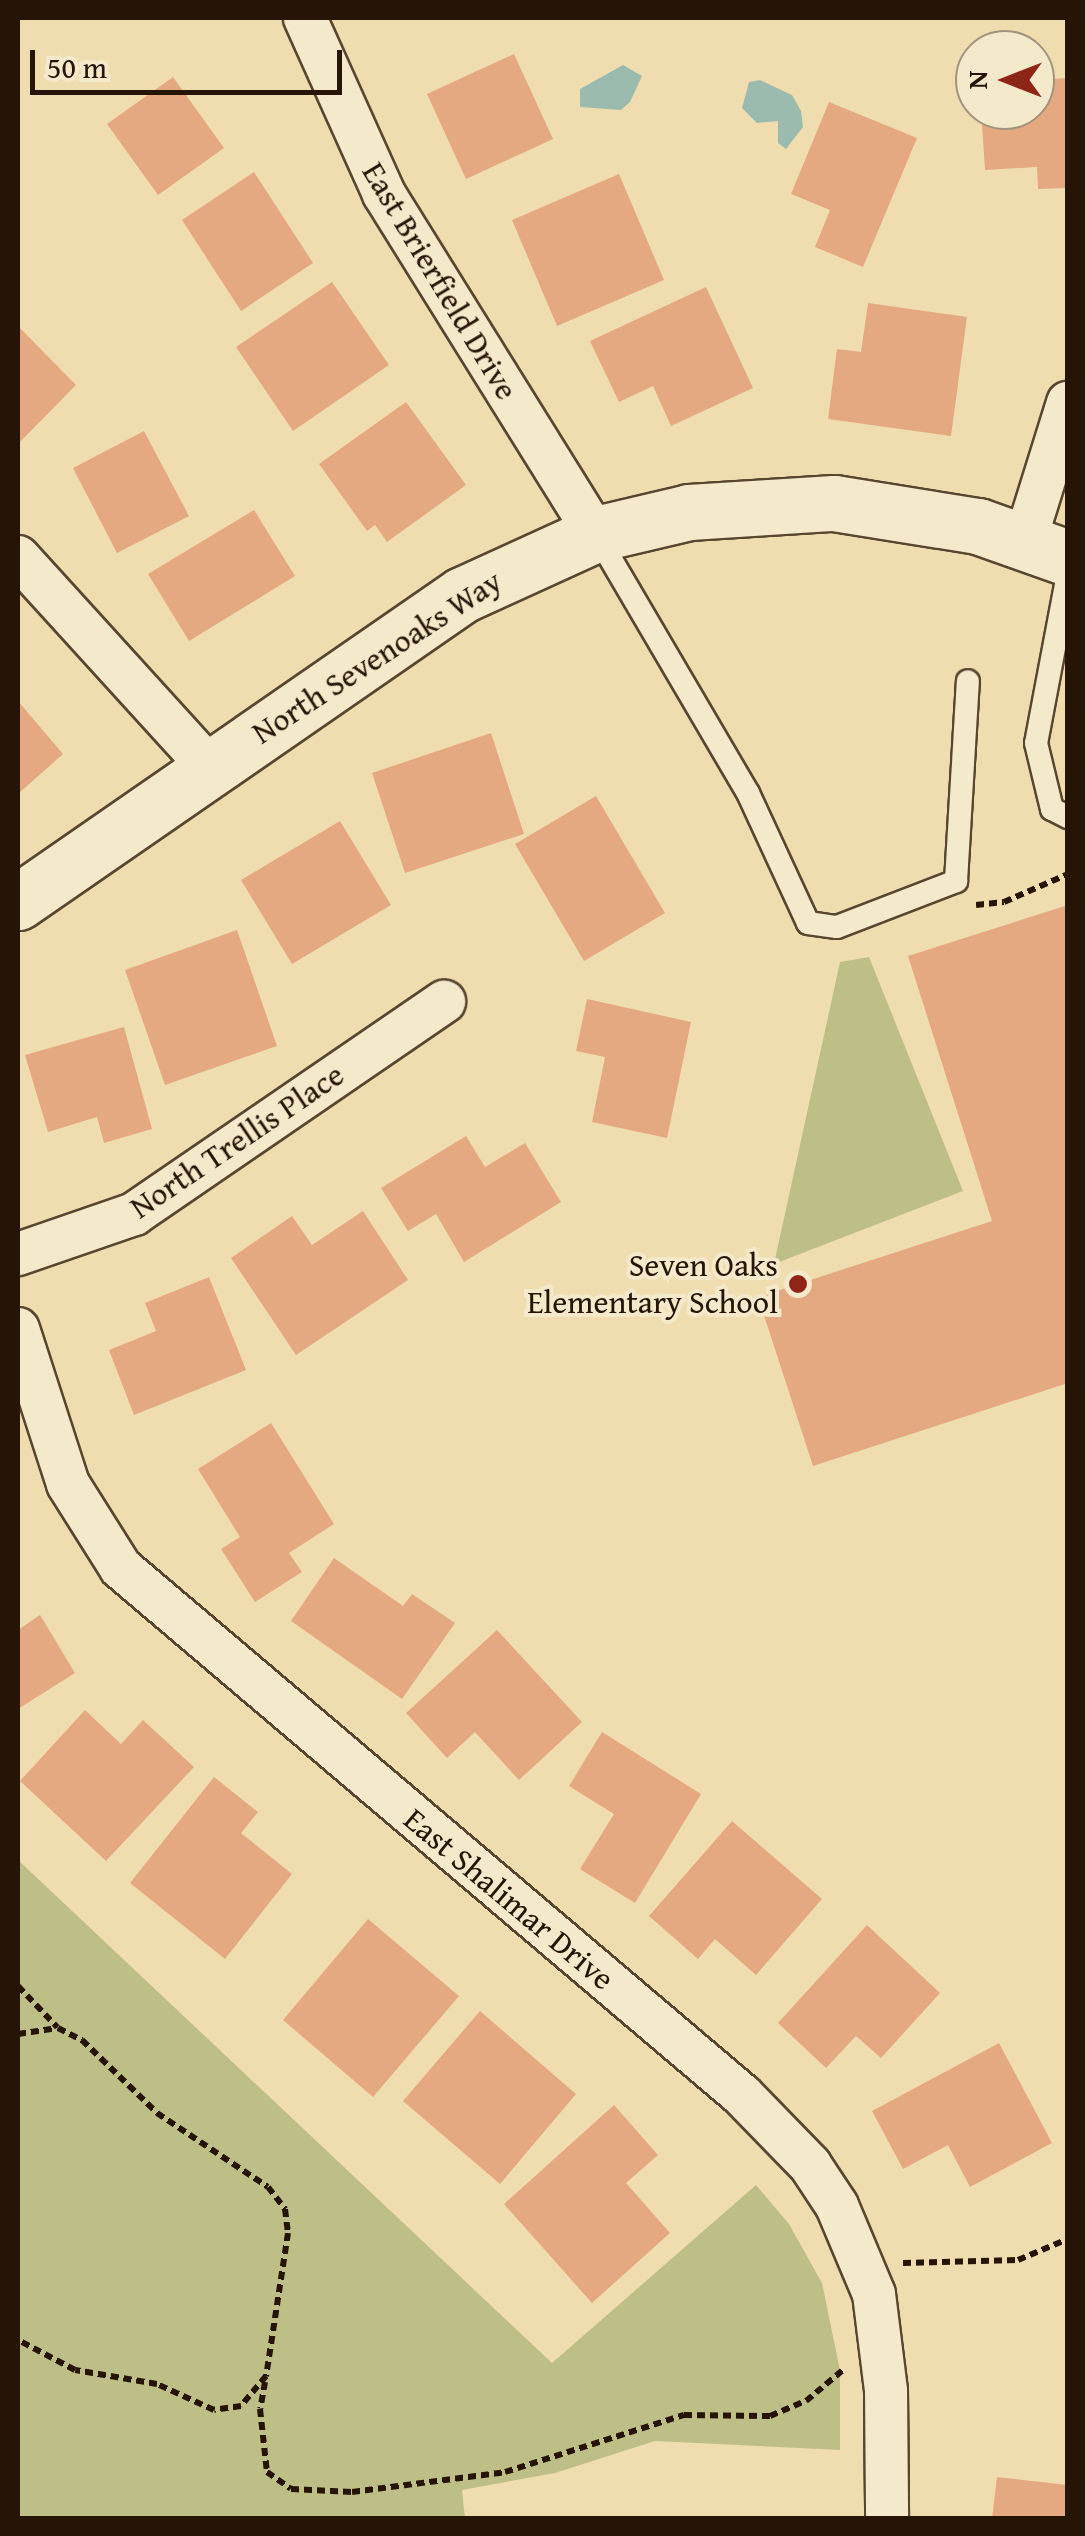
<!DOCTYPE html>
<html>
<head>
<meta charset="utf-8">
<style>
	body { margin:0 }
	#map { position:relative; width:1085px; height:2536px; overflow:hidden; background:#f0ddaf; font-family:"Gentium Book Plus",serif }
	div>[style] { position:absolute }
	.green>* { inset:0; background:#bebf87 }
	.water>* { inset:0; background:#9abbae }
	.building>* { inset:0; background:#e5a981 }
	.path>* { height:6px; margin-top:-3px; transform-origin:0; background:repeating-linear-gradient(90deg,#261406 0 8px,transparent 0 13px) }
	.roads { filter:drop-shadow(2px 0 #584630) drop-shadow(-2px 0 #584630) drop-shadow(0 2px #584630) drop-shadow(0 -2px #584630) }
	.service>* { height:22px; margin:-11px; padding:0 11px; transform-origin:11px; border-radius:11px; background:#f5e9cb }
	.minor>* { height:42px; margin:-21px; padding:0 21px; transform-origin:21px; border-radius:21px; background:#f5e9cb }
	.tertiary>* { height:55px; margin:-27.5px; padding:0 27.5px; transform-origin:27.5px; border-radius:27.5px; background:#f5e9cb }
	.dots>* { width:28px; height:28px; translate:-50% -50%; box-sizing:border-box; border:5px solid #f5e9cb; border-radius:50% }
	span { translate:-50% -50%; white-space:nowrap; text-align:center; line-height:1.15; -webkit-text-stroke:8px #f5e9cb; paint-order:stroke }
	.street-label { font-size:32px; color:#261406 }
	.poi-label { font-size:32px; color:#261406 }
	.right { translate:-100% -50%; text-align:right }
	.frame { position:absolute; inset:0; border:20px solid #261406; pointer-events:none }
	.north { position:absolute; left:955px; top:30px; width:100px; height:100px; box-sizing:border-box; background:#f5e9cb; border:2px solid #a2947c; border-radius:50%; rotate:270deg; font-size:28px; font-weight:700; line-height:40px; text-align:center; color:#261406 }
	.north::after { content:''; display:block; margin:auto; width:35px; height:45px; background:#8f2418; clip-path:polygon(50% 0,100% 100%,50% 72%,0 100%) }
	.scale { position:absolute; left:30px; top:50px; width:312px; height:45px; box-sizing:border-box; border:5px solid #261406; border-top:0; padding-left:12px; font-size:30px; line-height:35px; white-space:nowrap; color:#261406; -webkit-text-stroke:8px #f5e9cb; paint-order:stroke }
</style>
</head>
<body>
<div id="map">
	<div class="green">
		<i style="clip-path:polygon(869px 957px,963px 1191px,774px 1264px,840px 962px)"></i>
		<i style="clip-path:polygon(18px 1860px,552px 2363px,756px 2185px,789px 2224px,822px 2283px,840px 2370px,840px 2450px,655px 2441px,555px 2473px,462px 2490px,465px 2518px,18px 2518px)"></i>
	</div>
	<div class="water">
		<i style="clip-path:polygon(623px 65px,642px 76px,630px 102px,621px 110px,580px 107px,580px 89px)"></i>
		<i style="clip-path:polygon(760px 80px,792px 95px,801px 111px,803px 127px,786px 149px,778px 143px,778px 121px,757px 123px,742px 108px,749px 82px)"></i>
	</div>
	<div class="building">
		<i style="clip-path:polygon(514px 54px,553px 139px,466px 179px,427px 94px)"></i>
		<i style="clip-path:polygon(173px 77px,224px 148px,158px 195px,107px 124px)"></i>
		<i style="clip-path:polygon(1068px 78px,1068px 188px,1038px 189px,1037px 167px,985px 170px,981px 110px,1035px 110px,1035px 80px)"></i>
		<i style="clip-path:polygon(829px 102px,917px 138px,863px 267px,815px 247px,830px 210px,791px 194px)"></i>
		<i style="clip-path:polygon(254px 172px,313px 263px,241px 311px,182px 220px)"></i>
		<i style="clip-path:polygon(619px 174px,664px 280px,557px 326px,512px 220px)"></i>
		<i style="clip-path:polygon(332px 282px,389px 365px,293px 431px,236px 347px)"></i>
		<i style="clip-path:polygon(706px 287px,753px 388px,671px 426px,653px 386px,619px 402px,590px 341px)"></i>
		<i style="clip-path:polygon(868px 303px,967px 317px,951px 436px,828px 419px,837px 349px,861px 352px)"></i>
		<i style="clip-path:polygon(18px 326px,76px 385px,18px 444px)"></i>
		<i style="clip-path:polygon(406px 402px,466px 485px,387px 542px,375px 525px,367px 531px,319px 464px)"></i>
		<i style="clip-path:polygon(144px 431px,189px 516px,117px 553px,73px 468px)"></i>
		<i style="clip-path:polygon(254px 510px,295px 576px,189px 641px,148px 574px)"></i>
		<i style="clip-path:polygon(18px 701px,63px 754px,18px 794px)"></i>
		<i style="clip-path:polygon(491px 733px,524px 834px,405px 873px,372px 773px)"></i>
		<i style="clip-path:polygon(596px 796px,665px 913px,584px 961px,515px 844px)"></i>
		<i style="clip-path:polygon(340px 821px,391px 905px,292px 964px,241px 880px)"></i>
		<i style="clip-path:polygon(1068px 905px,1068px 1383px,813px 1466px,758px 1297px,992px 1221px,908px 956px)"></i>
		<i style="clip-path:polygon(237px 930px,277px 1046px,165px 1085px,125px 970px)"></i>
		<i style="clip-path:polygon(587px 999px,691px 1022px,667px 1138px,592px 1122px,605px 1057px,576px 1051px)"></i>
		<i style="clip-path:polygon(124px 1027px,152px 1129px,104px 1143px,97px 1117px,48px 1132px,25px 1055px)"></i>
		<i style="clip-path:polygon(466px 1136px,485px 1167px,525px 1143px,561px 1202px,464px 1262px,436px 1214px,408px 1231px,381px 1188px)"></i>
		<i style="clip-path:polygon(363px 1211px,408px 1280px,296px 1355px,231px 1258px,292px 1216px,312px 1245px)"></i>
		<i style="clip-path:polygon(209px 1277px,246px 1370px,134px 1415px,109px 1350px,156px 1331px,145px 1303px)"></i>
		<i style="clip-path:polygon(271px 1423px,334px 1524px,289px 1553px,302px 1572px,255px 1602px,221px 1549px,240px 1537px,198px 1469px)"></i>
		<i style="clip-path:polygon(334px 1558px,403px 1606px,412px 1594px,455px 1623px,402px 1699px,291px 1621px)"></i>
		<i style="clip-path:polygon(40px 1615px,75px 1673px,18px 1709px,18px 1630px)"></i>
		<i style="clip-path:polygon(497px 1630px,582px 1722px,519px 1780px,475px 1732px,447px 1758px,406px 1713px)"></i>
		<i style="clip-path:polygon(85px 1710px,121px 1744px,143px 1720px,194px 1767px,106px 1861px,20px 1781px)"></i>
		<i style="clip-path:polygon(602px 1732px,701px 1794px,635px 1903px,580px 1869px,614px 1814px,569px 1786px)"></i>
		<i style="clip-path:polygon(214px 1777px,258px 1812px,241px 1833px,292px 1874px,225px 1959px,130px 1883px)"></i>
		<i style="clip-path:polygon(732px 1821px,822px 1899px,756px 1975px,715px 1939px,698px 1959px,649px 1916px)"></i>
		<i style="clip-path:polygon(368px 1919px,459px 1996px,373px 2097px,283px 2020px)"></i>
		<i style="clip-path:polygon(867px 1925px,940px 1993px,881px 2058px,856px 2036px,826px 2068px,778px 2023px)"></i>
		<i style="clip-path:polygon(480px 2011px,576px 2094px,500px 2184px,403px 2101px)"></i>
		<i style="clip-path:polygon(999px 2043px,1052px 2143px,970px 2187px,948px 2145px,903px 2169px,872px 2111px)"></i>
		<i style="clip-path:polygon(614px 2105px,658px 2155px,626px 2183px,670px 2233px,592px 2303px,504px 2204px)"></i>
		<i style="clip-path:polygon(997px 2477px,1068px 2485px,1067px 2518px,992px 2518px)"></i>
	</div>
	<div class="path">
		<i style="left:976px;top:905px;width:28px;rotate:-6deg"></i>
		<i style="left:1004px;top:902px;width:70px;rotate:-23.6deg"></i>
		<i style="left:18px;top:1986px;width:57px;rotate:46.4deg"></i>
		<i style="left:18px;top:2034px;width:40px;rotate:-8.5deg"></i>
		<i style="left:58px;top:2028px;width:27px;rotate:27deg"></i>
		<i style="left:82px;top:2040px;width:105px;rotate:44.2deg"></i>
		<i style="left:157px;top:2113px;width:133px;rotate:33.7deg"></i>
		<i style="left:268px;top:2187px;width:28px;rotate:52deg"></i>
		<i style="left:285px;top:2209px;width:24px;rotate:83deg"></i>
		<i style="left:288px;top:2233px;width:145px;rotate:98.7deg"></i>
		<i style="left:266px;top:2376px;width:39px;rotate:130deg"></i>
		<i style="left:241px;top:2406px;width:27px;rotate:172deg"></i>
		<i style="left:214px;top:2410px;width:63px;rotate:-155.5deg"></i>
		<i style="left:157px;top:2384px;width:83px;rotate:-170.3deg"></i>
		<i style="left:75px;top:2370px;width:64px;rotate:-152.2deg"></i>
		<i style="left:903px;top:2263px;width:115px;rotate:-1.5deg"></i>
		<i style="left:1018px;top:2260px;width:54px;rotate:-22.8deg"></i>
		<i style="left:265px;top:2382px;width:27px;rotate:100deg"></i>
		<i style="left:260px;top:2409px;width:63px;rotate:83.7deg"></i>
		<i style="left:267px;top:2472px;width:29px;rotate:35deg"></i>
		<i style="left:291px;top:2489px;width:61px;rotate:2.8deg"></i>
		<i style="left:352px;top:2492px;width:154px;rotate:-7.4deg"></i>
		<i style="left:505px;top:2472px;width:188px;rotate:-17.7deg"></i>
		<i style="left:684px;top:2415px;width:86px;rotate:0.7deg"></i>
		<i style="left:770px;top:2416px;width:39px;rotate:-23deg"></i>
		<i style="left:806px;top:2401px;width:48px;rotate:-40deg"></i>
	</div>
	<div class="roads">
		<div class="service">
			<i style="left:596px;top:534px;width:300px;rotate:59.6deg"></i>
			<i style="left:748px;top:793px;width:143px;rotate:65.2deg"></i>
			<i style="left:808px;top:923px;width:29px;rotate:8deg"></i>
			<i style="left:837px;top:927px;width:128px;rotate:-21.1deg"></i>
			<i style="left:956px;top:881px;width:200px;rotate:-86.6deg"></i>
			<i style="left:1068px;top:574px;width:172px;rotate:100.7deg"></i>
			<i style="left:1036px;top:743px;width:68px;rotate:76.4deg"></i>
			<i style="left:1052px;top:809px;width:18px;rotate:27deg"></i>
		</div>
		<div class="minor">
			<i style="left:305px;top:18px;width:193px;rotate:65.8deg"></i>
			<i style="left:384px;top:194px;width:401px;rotate:58.1deg"></i>
			<i style="left:1025px;top:541px;width:145px;rotate:-72.7deg"></i>
			<i style="left:18px;top:557px;width:285px;rotate:47.7deg"></i>
			<i style="left:18px;top:1254px;width:123px;rotate:-19deg"></i>
			<i style="left:134px;top:1214px;width:376px;rotate:-34.4deg"></i>
			<i style="left:18px;top:1329px;width:163px;rotate:72.1deg"></i>
			<i style="left:68px;top:1484px;width:99px;rotate:57.8deg"></i>
			<i style="left:121px;top:1568px;width:814px;rotate:40.32deg"></i>
			<i style="left:742px;top:2095px;width:98px;rotate:45.8deg"></i>
			<i style="left:810px;top:2165px;width:49px;rotate:56.6deg"></i>
			<i style="left:837px;top:2206px;width:95px;rotate:67.2deg"></i>
			<i style="left:874px;top:2294px;width:98px;rotate:82.9deg"></i>
			<i style="left:886px;top:2391px;width:127px;rotate:89.5deg"></i>
		</div>
		<div class="tertiary">
			<i style="left:18px;top:902px;width:540px;rotate:-34.66deg"></i>
			<i style="left:462px;top:595px;width:147px;rotate:-24.5deg"></i>
			<i style="left:596px;top:534px;width:96px;rotate:-13.3deg"></i>
			<i style="left:689px;top:512px;width:145px;rotate:-3.6deg"></i>
			<i style="left:834px;top:503px;width:146px;rotate:9.1deg"></i>
			<i style="left:978px;top:526px;width:96px;rotate:19.6deg"></i>
		</div>
	</div>
	<div class="dots">
		<i style="left:798px;top:1284px;background:#8f2418"></i>
	</div>
	<div class="street-label">
		<span style="left:440px;top:281px;rotate:59deg">East Brierfield Drive</span>
		<span style="left:377px;top:657px;rotate:-33deg">North Sevenoaks Way</span>
		<span style="left:237px;top:1141px;rotate:-34deg">North Trellis Place</span>
		<span style="left:509px;top:1899px;rotate:40deg">East Shalimar Drive</span>
	</div>
	<div class="poi-label">
		<span class="right" style="left:778px;top:1284px">Seven Oaks<br>Elementary School</span>
	</div>
	<div class="frame"></div>
	<div class="north">N</div>
	<div class="scale">50 m</div>
</div>
</body>
</html>
